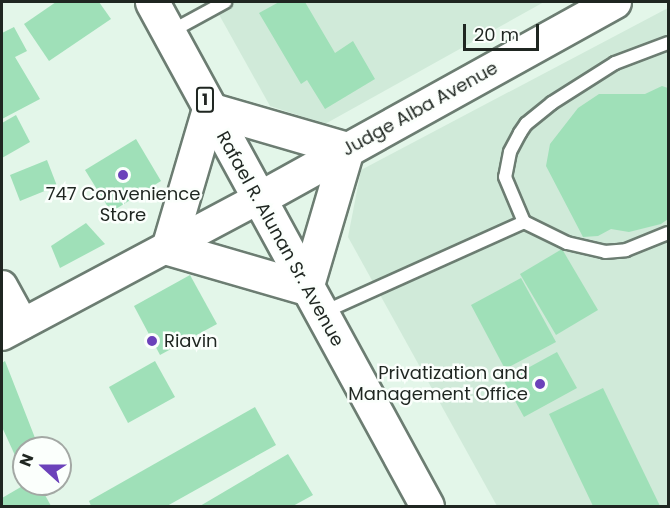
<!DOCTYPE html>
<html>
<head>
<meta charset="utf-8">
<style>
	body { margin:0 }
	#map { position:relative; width:670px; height:508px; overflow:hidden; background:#e3f6e9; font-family:Poppins,sans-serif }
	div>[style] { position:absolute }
	.built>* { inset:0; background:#d0ead9 }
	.building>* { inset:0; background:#9fe0b8 }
	.roads { filter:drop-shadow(2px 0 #6c7d72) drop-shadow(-2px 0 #6c7d72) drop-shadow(0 2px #6c7d72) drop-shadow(0 -2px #6c7d72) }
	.service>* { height:12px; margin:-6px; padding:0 6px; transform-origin:6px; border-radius:6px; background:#fff }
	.tertiary>* { height:30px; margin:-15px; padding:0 15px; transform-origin:15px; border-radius:15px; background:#fff }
	.secondary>* { height:33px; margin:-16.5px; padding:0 16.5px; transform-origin:16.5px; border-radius:16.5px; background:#fff }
	.trunk>* { height:33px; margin:-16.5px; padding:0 16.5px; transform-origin:16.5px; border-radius:16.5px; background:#fff }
	.dots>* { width:16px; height:16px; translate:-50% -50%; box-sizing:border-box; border:3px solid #fbfffc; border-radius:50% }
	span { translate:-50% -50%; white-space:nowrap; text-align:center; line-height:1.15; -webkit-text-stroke:5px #fbfffc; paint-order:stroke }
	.shield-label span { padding:2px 4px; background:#fbfffc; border:2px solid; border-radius:4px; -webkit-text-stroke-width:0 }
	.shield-label { font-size:16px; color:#1f2621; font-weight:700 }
	.street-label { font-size:18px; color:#1f2621 }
	.poi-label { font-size:18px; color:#1f2621 }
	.left { translate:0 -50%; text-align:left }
	.right { translate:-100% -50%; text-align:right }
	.frame { position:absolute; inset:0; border:3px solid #1f2621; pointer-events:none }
	.north { position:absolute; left:12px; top:436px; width:60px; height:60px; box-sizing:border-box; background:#fbfffc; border:2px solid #a3a8a4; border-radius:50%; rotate:291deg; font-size:16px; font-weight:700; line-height:24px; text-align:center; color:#1f2621 }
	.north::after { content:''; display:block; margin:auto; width:21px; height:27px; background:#6b42ba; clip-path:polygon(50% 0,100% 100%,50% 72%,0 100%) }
	.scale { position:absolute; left:463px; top:24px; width:76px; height:27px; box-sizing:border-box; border:3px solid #1f2621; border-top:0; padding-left:8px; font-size:18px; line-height:21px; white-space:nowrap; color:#1f2621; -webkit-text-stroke:4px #fbfffc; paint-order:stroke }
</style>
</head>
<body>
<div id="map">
	<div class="built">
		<i style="clip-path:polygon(212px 2px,544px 2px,325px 124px,270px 106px)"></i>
		<i style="clip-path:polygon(668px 8px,668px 506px,497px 506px,348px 237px,361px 170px)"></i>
	</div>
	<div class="building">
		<i style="clip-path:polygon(56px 2px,99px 2px,111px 19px,49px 61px,24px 24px)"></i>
		<i style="clip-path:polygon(279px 2px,305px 2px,335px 53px,353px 41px,375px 79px,325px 109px,307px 80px,301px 84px,259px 13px)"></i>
		<i style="clip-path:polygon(14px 27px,27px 51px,15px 57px,40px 99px,2px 119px,2px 33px)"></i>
		<i style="clip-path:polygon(662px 86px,668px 88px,668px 219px,661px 224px,629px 232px,611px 229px,598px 236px,583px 237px,546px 166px,550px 144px,578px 108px,599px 94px,645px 94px)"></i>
		<i style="clip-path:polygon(16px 115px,30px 142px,2px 158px,2px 123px)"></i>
		<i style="clip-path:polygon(136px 139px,161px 181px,111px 212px,85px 170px)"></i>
		<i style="clip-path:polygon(47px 160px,57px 186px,20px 201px,10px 175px)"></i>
		<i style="clip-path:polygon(86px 223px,105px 244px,60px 268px,51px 246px)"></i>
		<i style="clip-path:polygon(562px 249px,598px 310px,556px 335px,520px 274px)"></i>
		<i style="clip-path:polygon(190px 275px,217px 324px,160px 355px,134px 306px)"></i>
		<i style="clip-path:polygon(521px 278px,556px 342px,505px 369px,471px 305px)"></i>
		<i style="clip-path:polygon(557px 352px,577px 388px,524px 417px,504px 381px)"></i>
		<i style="clip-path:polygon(5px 361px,37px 443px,32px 448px,24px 448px,24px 456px,18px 462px,2px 427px,2px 363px)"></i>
		<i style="clip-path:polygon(155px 361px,175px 397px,128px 423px,109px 387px)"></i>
		<i style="clip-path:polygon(603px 388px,660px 506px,593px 506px,549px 414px)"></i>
		<i style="clip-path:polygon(255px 407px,276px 445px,167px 506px,91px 506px,89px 501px)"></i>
		<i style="clip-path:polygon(288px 454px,313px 495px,293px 506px,200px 506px)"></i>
		<i style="clip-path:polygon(26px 484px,39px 484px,51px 506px,2px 506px,2px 498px)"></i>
	</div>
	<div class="roads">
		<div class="service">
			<i style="left:170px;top:32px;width:63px;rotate:-28.6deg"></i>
			<i style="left:668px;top:43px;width:57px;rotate:159.3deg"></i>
			<i style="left:615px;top:63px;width:75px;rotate:147.6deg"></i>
			<i style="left:552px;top:103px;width:33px;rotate:141deg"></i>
			<i style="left:526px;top:124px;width:11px;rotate:124deg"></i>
			<i style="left:520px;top:133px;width:21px;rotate:118deg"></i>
			<i style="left:510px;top:152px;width:25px;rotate:101deg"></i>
			<i style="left:505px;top:177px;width:49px;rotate:67.1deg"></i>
			<i style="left:524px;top:222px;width:48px;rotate:26deg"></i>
			<i style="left:567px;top:243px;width:39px;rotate:13deg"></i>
			<i style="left:605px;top:252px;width:21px;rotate:-5deg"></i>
			<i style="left:626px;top:250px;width:45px;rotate:-22deg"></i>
			<i style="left:324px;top:312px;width:219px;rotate:-24.2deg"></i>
		</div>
		<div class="tertiary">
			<i style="left:2px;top:286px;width:43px;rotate:61.1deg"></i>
			<i style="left:2px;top:335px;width:290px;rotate:-28deg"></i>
		</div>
		<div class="secondary">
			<i style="left:258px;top:199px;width:407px;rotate:-29deg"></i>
		</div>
		<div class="trunk">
			<i style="left:152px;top:2px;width:574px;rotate:61.38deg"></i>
			<i style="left:209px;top:109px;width:144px;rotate:16.2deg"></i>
			<i style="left:347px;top:149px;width:145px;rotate:106.4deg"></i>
			<i style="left:306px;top:288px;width:144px;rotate:-163.8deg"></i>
			<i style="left:168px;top:248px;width:145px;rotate:-73.6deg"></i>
		</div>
	</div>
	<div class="dots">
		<i style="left:123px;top:175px;background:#6b42ba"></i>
		<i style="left:152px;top:341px;background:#6b42ba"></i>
		<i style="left:540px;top:384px;background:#6b42ba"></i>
	</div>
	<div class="shield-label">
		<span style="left:205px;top:100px">1</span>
	</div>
	<div class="street-label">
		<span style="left:420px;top:109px;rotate:-29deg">Judge Alba Avenue</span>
		<span style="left:280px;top:239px;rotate:61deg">Rafael R. Alunan Sr. Avenue</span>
	</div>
	<div class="poi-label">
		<span style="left:123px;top:205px">747 Convenience<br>Store</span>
		<span class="left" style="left:164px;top:341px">Riavin</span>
		<span class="right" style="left:528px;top:384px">Privatization and<br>Management Office</span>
	</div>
	<div class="frame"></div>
	<div class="north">N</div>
	<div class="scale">20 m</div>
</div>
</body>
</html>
